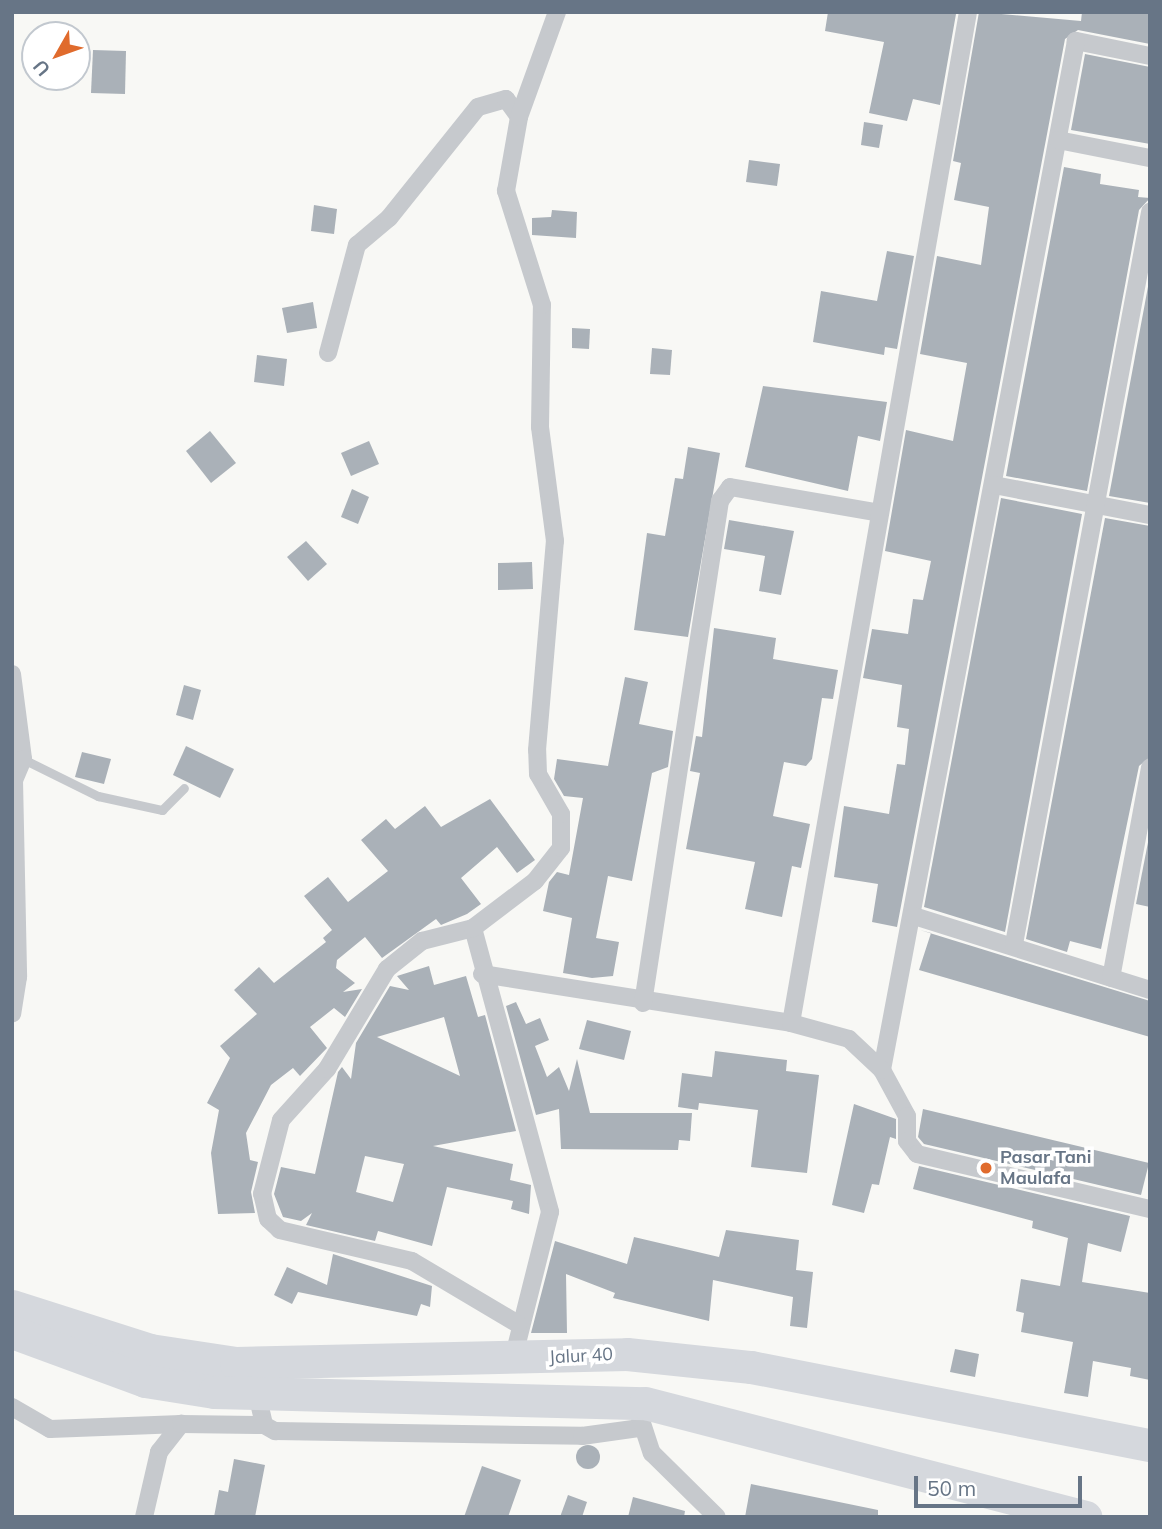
<!DOCTYPE html>
<html>
<head>
<meta charset="utf-8">
<style>
	body { margin:0 }
	#map { position:relative; width:1162px; height:1529px; overflow:hidden; background:#f8f8f5; font-family:Mulish,sans-serif }
	div>[style] { position:absolute }
	.building>* { inset:0; background:#aab1b8 }
	.round { border-radius:50% }
	.lane>* { height:9px; margin:-4.5px; padding:0 4.5px; transform-origin:4.5px; border-radius:4.5px; background:#c6c9cd }
	.street>* { height:18px; margin:-9px; padding:0 9px; transform-origin:9px; border-radius:9px; background:#c6c9cd }
	.highway>* { height:33px; margin:-16.5px; padding:0 16.5px; transform-origin:16.5px; border-radius:16.5px; background:#d5d8dd }
	.dots>* { width:19px; height:19px; translate:-50% -50%; box-sizing:border-box; border:4px solid #fff; border-radius:50% }
	span { translate:-50% -50%; white-space:nowrap; text-align:center; line-height:1.15; -webkit-text-stroke:7px #fff; paint-order:stroke }
	.poi-label { font-size:18px; color:#677586; font-weight:700 }
	.left { translate:0 -50%; text-align:left }
	.street-label { font-size:18px; color:#677586 }
	.frame { position:absolute; inset:0; border:14px solid #677586; pointer-events:none }
	.north { position:absolute; left:21px; top:21px; width:70px; height:70px; box-sizing:border-box; background:#fff; border:2px solid #c2c8cf; border-radius:50%; rotate:230deg; font-size:19px; font-weight:700; line-height:28px; text-align:center; color:#677586 }
	.north::after { content:''; display:block; margin:auto; width:24px; height:32px; background:#e06b2d; clip-path:polygon(50% 0,100% 100%,50% 72%,0 100%) }
	.scale { position:absolute; left:914px; top:1476px; width:168px; height:32px; box-sizing:border-box; border:4px solid #677586; border-top:0; padding-left:9px; font-size:21px; line-height:24px; white-space:nowrap; color:#677586; -webkit-text-stroke:5px #fff; paint-order:stroke }
</style>
</head>
<body>
<div id="map">
	<div class="building">
		<i style="clip-path:polygon(828px 12px,956px 14px,940px 105px,913px 99px,907px 121px,869px 113px,884px 42px,825px 31px)"></i>
		<i style="clip-path:polygon(979px 12px,1081px 21px,1082px 12px,1150px 12px,1150px 44px,1078px 30px,1065px 39px,897px 927px,872px 922px,878px 884px,834px 877px,844px 806px,889px 814px,897px 764px,905px 765px,909px 729px,897px 727px,902px 685px,863px 678px,872px 629px,908px 634px,913px 599px,923px 600px,931px 561px,885px 551px,906px 430px,953px 441px,967px 363px,920px 354px,937px 256px,981px 265px,989px 207px,954px 200px,961px 163px,953px 161px)"></i>
		<i style="clip-path:polygon(93px 50px,126px 51px,125px 94px,91px 93px)"></i>
		<i style="clip-path:polygon(1085px 54px,1150px 67px,1150px 144px,1071px 130px)"></i>
		<i style="clip-path:polygon(864px 122px,883px 125px,879px 148px,861px 145px)"></i>
		<i style="clip-path:polygon(749px 160px,780px 164px,777px 186px,746px 182px)"></i>
		<i style="clip-path:polygon(1064px 167px,1101px 174px,1100px 184px,1139px 190px,1138px 197px,1150px 198px,1139px 210px,1087px 491px,1006px 476px)"></i>
		<i style="clip-path:polygon(314px 205px,337px 209px,334px 234px,311px 231px)"></i>
		<i style="clip-path:polygon(552px 210px,577px 212px,576px 238px,532px 235px,532px 218px,551px 217px)"></i>
		<i style="clip-path:polygon(887px 251px,914px 256px,897px 349px,885px 347px,884px 355px,813px 342px,821px 291px,877px 301px)"></i>
		<i style="clip-path:polygon(1150px 276px,1150px 503px,1109px 496px)"></i>
		<i style="clip-path:polygon(313px 302px,317px 328px,287px 333px,282px 308px)"></i>
		<i style="clip-path:polygon(572px 328px,590px 329px,589px 349px,572px 348px)"></i>
		<i style="clip-path:polygon(652px 348px,672px 350px,670px 375px,650px 374px)"></i>
		<i style="clip-path:polygon(257px 355px,287px 359px,284px 386px,254px 382px)"></i>
		<i style="clip-path:polygon(763px 386px,887px 402px,880px 441px,858px 436px,848px 491px,745px 467px)"></i>
		<i style="clip-path:polygon(210px 431px,236px 463px,211px 483px,186px 451px)"></i>
		<i style="clip-path:polygon(369px 441px,379px 464px,351px 476px,341px 453px)"></i>
		<i style="clip-path:polygon(688px 447px,720px 453px,688px 637px,634px 630px,647px 533px,665px 536px,675px 478px,683px 479px)"></i>
		<i style="clip-path:polygon(352px 489px,369px 497px,358px 524px,341px 517px)"></i>
		<i style="clip-path:polygon(1001px 498px,1082px 514px,1005px 932px,924px 907px)"></i>
		<i style="clip-path:polygon(1105px 518px,1150px 526px,1150px 757px,1139px 766px,1101px 949px,1070px 941px,1067px 952px,1026px 939px)"></i>
		<i style="clip-path:polygon(729px 520px,794px 531px,781px 595px,759px 591px,765px 556px,724px 549px)"></i>
		<i style="clip-path:polygon(306px 541px,327px 564px,308px 581px,287px 557px)"></i>
		<i style="clip-path:polygon(532px 562px,533px 589px,498px 590px,498px 563px)"></i>
		<i style="clip-path:polygon(714px 628px,776px 638px,773px 659px,838px 670px,833px 699px,822px 698px,812px 759px,806px 766px,784px 762px,773px 816px,810px 824px,801px 868px,792px 866px,782px 917px,745px 909px,755px 862px,686px 849px,700px 773px,690px 771px,696px 736px,702px 737px)"></i>
		<i style="clip-path:polygon(625px 677px,648px 682px,639px 724px,673px 731px,668px 767px,652px 773px,632px 881px,608px 876px,596px 938px,619px 942px,613px 976px,592px 978px,563px 973px,572px 918px,543px 911px,549px 882px,557px 872px,569px 875px,583px 798px,564px 796px,554px 779px,557px 759px,608px 766px)"></i>
		<i style="clip-path:polygon(184px 685px,201px 690px,193px 720px,176px 715px)"></i>
		<i style="clip-path:polygon(186px 746px,234px 769px,220px 798px,173px 775px)"></i>
		<i style="clip-path:polygon(82px 752px,111px 759px,104px 784px,75px 777px)"></i>
		<i style="clip-path:polygon(490px 799px,535px 860px,517px 873px,497px 847px,461px 878px,481px 904px,467px 914px,441px 925px,436px 919px,382px 958px,365px 937px,337px 960px,336px 968px,355px 983px,343px 992px,362px 989px,345px 1017px,334px 1008px,310px 1027px,327px 1048px,300px 1076px,293px 1068px,271px 1085px,246px 1133px,250px 1160px,258px 1162px,251px 1192px,255px 1213px,218px 1214px,211px 1153px,219px 1110px,207px 1103px,230px 1058px,220px 1046px,257px 1014px,234px 990px,259px 967px,274px 983px,326px 942px,323px 938px,332px 930px,304px 896px,328px 877px,348px 902px,388px 871px,361px 840px,386px 819px,395px 829px,425px 806px,441px 827px)"></i>
		<i style="clip-path:polygon(1150px 832px,1150px 907px,1136px 904px)"></i>
		<i style="clip-path:polygon(920px 930px,1150px 1001px,1150px 1037px,919px 970px,931px 933px)"></i>
		<i style="clip-path:polygon(evenodd,429px 966px,434px 985px,466px 976px,478px 1017px,485px 1015px,516px 1131px,433px 1146px,513px 1164px,510px 1180px,531px 1185px,529px 1214px,511px 1209px,513px 1201px,447px 1187px,432px 1246px,378px 1231px,375px 1241px,306px 1225px,312px 1213px,301px 1221px,283px 1217px,274px 1194px,281px 1167px,315px 1174px,338px 1072px,342px 1067px,351px 1079px,356px 1043px,390px 986px,409px 990px,397px 976px,429px 966px,444px 1017px,460px 1076px,377px 1037px,444px 1017px,429px 966px,365px 1156px,404px 1164px,393px 1202px,356px 1192px,365px 1156px)"></i>
		<i style="clip-path:polygon(516px 1002px,526px 1024px,540px 1018px,549px 1040px,535px 1046px,547px 1077px,559px 1067px,569px 1091px,577px 1059px,590px 1113px,692px 1113px,690px 1141px,679px 1140px,678px 1150px,561px 1149px,559px 1109px,536px 1115px,506px 1006px)"></i>
		<i style="clip-path:polygon(587px 1020px,631px 1031px,624px 1060px,579px 1049px)"></i>
		<i style="clip-path:polygon(715px 1051px,787px 1060px,786px 1071px,819px 1075px,807px 1173px,751px 1167px,758px 1110px,699px 1103px,698px 1110px,678px 1107px,682px 1073px,712px 1077px)"></i>
		<i style="clip-path:polygon(854px 1104px,896px 1119px,896px 1139px,890px 1137px,879px 1185px,872px 1184px,864px 1213px,832px 1205px)"></i>
		<i style="clip-path:polygon(923px 1109px,1149px 1163px,1141px 1195px,924px 1144px,918px 1137px)"></i>
		<i style="clip-path:polygon(919px 1166px,1130px 1216px,1121px 1252px,1088px 1243px,1082px 1282px,1150px 1293px,1150px 1380px,1130px 1376px,1131px 1368px,1093px 1361px,1088px 1397px,1064px 1393px,1073px 1342px,1021px 1332px,1024px 1313px,1016px 1311px,1021px 1279px,1060px 1286px,1068px 1238px,1032px 1228px,1033px 1221px,913px 1189px)"></i>
		<i style="clip-path:polygon(726px 1230px,799px 1240px,796px 1270px,813px 1272px,807px 1328px,790px 1326px,793px 1297px,713px 1280px,709px 1321px,613px 1298px,615px 1293px,566px 1274px,567px 1333px,531px 1333px,555px 1241px,627px 1264px,634px 1237px,719px 1257px)"></i>
		<i style="clip-path:polygon(333px 1254px,432px 1286px,430px 1307px,421px 1304px,417px 1316px,298px 1292px,292px 1304px,274px 1295px,287px 1267px,327px 1285px)"></i>
		<i style="clip-path:polygon(955px 1349px,979px 1354px,975px 1377px,950px 1372px)"></i>
		<i class="round" style="left:576px;top:1445px;width:24px;height:24px"></i>
		<i style="clip-path:polygon(234px 1459px,265px 1465px,255px 1517px,214px 1517px,219px 1490px,228px 1492px)"></i>
		<i style="clip-path:polygon(482px 1466px,521px 1480px,508px 1517px,464px 1517px)"></i>
		<i style="clip-path:polygon(751px 1484px,878px 1510px,878px 1517px,745px 1517px)"></i>
		<i style="clip-path:polygon(568px 1495px,587px 1502px,582px 1517px,560px 1517px)"></i>
		<i style="clip-path:polygon(633px 1497px,685px 1511px,684px 1517px,628px 1517px)"></i>
	</div>
	<div class="lane">
		<i style="left:23px;top:759px;width:84px;rotate:26.3deg"></i>
		<i style="left:98px;top:796px;width:66px;rotate:12.3deg"></i>
		<i style="left:162px;top:810px;width:31px;rotate:-45deg"></i>
	</div>
	<div class="street">
		<i style="left:1150px;top:56px;width:76px;rotate:-168.5deg"></i>
		<i style="left:1076px;top:41px;width:1047px;rotate:100.68deg"></i>
		<i style="left:882px;top:1070px;width:52px;rotate:61.5deg"></i>
		<i style="left:907px;top:1116px;width:25px;rotate:90deg"></i>
		<i style="left:907px;top:1141px;width:16px;rotate:52deg"></i>
		<i style="left:917px;top:1154px;width:239px;rotate:13.3deg"></i>
		<i style="left:1058px;top:140px;width:94px;rotate:11.1deg"></i>
		<i style="left:328px;top:353px;width:112px;rotate:-75deg"></i>
		<i style="left:357px;top:245px;width:42px;rotate:-40.2deg"></i>
		<i style="left:389px;top:218px;width:142px;rotate:-51.3deg"></i>
		<i style="left:478px;top:107px;width:29px;rotate:-16deg"></i>
		<i style="left:506px;top:99px;width:22px;rotate:54deg"></i>
		<i style="left:994px;top:485px;width:159px;rotate:10.9deg"></i>
		<i style="left:12px;top:674px;width:86px;rotate:82.6deg"></i>
		<i style="left:23px;top:759px;width:23px;rotate:113deg"></i>
		<i style="left:14px;top:780px;width:197px;rotate:88.8deg"></i>
		<i style="left:18px;top:977px;width:37px;rotate:99deg"></i>
		<i style="left:914px;top:916px;width:247px;rotate:17.4deg"></i>
		<i style="left:473px;top:928px;width:294px;rotate:74.8deg"></i>
		<i style="left:550px;top:1212px;width:152px;rotate:104.1deg"></i>
		<i style="left:1014px;top:944px;width:745px;rotate:-79.47deg"></i>
		<i style="left:482px;top:974px;width:313px;rotate:9deg"></i>
		<i style="left:791px;top:1023px;width:60px;rotate:15.4deg"></i>
		<i style="left:849px;top:1039px;width:45px;rotate:43.2deg"></i>
		<i style="left:1111px;top:978px;width:214px;rotate:-79.5deg"></i>
		<i style="left:643px;top:1003px;width:508px;rotate:-81.28deg"></i>
		<i style="left:720px;top:501px;width:17px;rotate:-54deg"></i>
		<i style="left:730px;top:487px;width:152px;rotate:9.8deg"></i>
		<i style="left:791px;top:1023px;width:1026px;rotate:-80.07deg"></i>
		<i style="left:518px;top:1324px;width:123px;rotate:-149.3deg"></i>
		<i style="left:412px;top:1261px;width:136px;rotate:-166.8deg"></i>
		<i style="left:280px;top:1230px;width:16px;rotate:-137deg"></i>
		<i style="left:268px;top:1219px;width:26px;rotate:-103deg"></i>
		<i style="left:262px;top:1194px;width:76px;rotate:-75.6deg"></i>
		<i style="left:281px;top:1120px;width:69px;rotate:-48deg"></i>
		<i style="left:327px;top:1069px;width:117px;rotate:-59deg"></i>
		<i style="left:387px;top:969px;width:45px;rotate:-38.7deg"></i>
		<i style="left:422px;top:941px;width:53px;rotate:-14.3deg"></i>
		<i style="left:473px;top:928px;width:78px;rotate:-37.2deg"></i>
		<i style="left:535px;top:881px;width:42px;rotate:-51.8deg"></i>
		<i style="left:561px;top:848px;width:34px;rotate:-90deg"></i>
		<i style="left:561px;top:814px;width:46px;rotate:-119.9deg"></i>
		<i style="left:538px;top:774px;width:24px;rotate:-92deg"></i>
		<i style="left:537px;top:750px;width:210px;rotate:-85.1deg"></i>
		<i style="left:555px;top:541px;width:115px;rotate:-97.5deg"></i>
		<i style="left:540px;top:427px;width:122px;rotate:-89.1deg"></i>
		<i style="left:542px;top:305px;width:120px;rotate:-107.5deg"></i>
		<i style="left:506px;top:191px;width:75px;rotate:-80deg"></i>
		<i style="left:519px;top:117px;width:112px;rotate:-70.1deg"></i>
		<i style="left:257px;top:1394px;width:32px;rotate:77deg"></i>
		<i style="left:264px;top:1425px;width:13px;rotate:29deg"></i>
		<i style="left:275px;top:1431px;width:307px;rotate:0.9deg"></i>
		<i style="left:582px;top:1436px;width:59px;rotate:-7.9deg"></i>
		<i style="left:12px;top:1407px;width:44px;rotate:30.1deg"></i>
		<i style="left:50px;top:1429px;width:131px;rotate:-2.2deg"></i>
		<i style="left:640px;top:1417px;width:38px;rotate:72deg"></i>
		<i style="left:652px;top:1453px;width:91px;rotate:44.6deg"></i>
		<i style="left:144px;top:1517px;width:67px;rotate:-77deg"></i>
		<i style="left:159px;top:1452px;width:36px;rotate:-52deg"></i>
		<i style="left:181px;top:1424px;width:83px;rotate:0.7deg"></i>
	</div>
	<div class="highway">
		<i style="left:12px;top:1306px;width:145px;rotate:17.7deg"></i>
		<i style="left:150px;top:1350px;width:87px;rotate:8.6deg"></i>
		<i style="left:236px;top:1363px;width:391px;rotate:-1.3deg"></i>
		<i style="left:627px;top:1354px;width:125px;rotate:6deg"></i>
		<i style="left:751px;top:1367px;width:407px;rotate:11.1deg"></i>
		<i style="left:12px;top:1332px;width:142px;rotate:20.2deg"></i>
		<i style="left:145px;top:1381px;width:70px;rotate:9.1deg"></i>
		<i style="left:214px;top:1392px;width:431px;rotate:1.5deg"></i>
		<i style="left:645px;top:1403px;width:455px;rotate:14.5deg"></i>
	</div>
	<div class="dots">
		<i style="left:986px;top:1168px;background:#e06b2d"></i>
	</div>
	<div class="poi-label">
		<span class="left" style="left:1000px;top:1168px">Pasar Tani<br>Maulafa</span>
	</div>
	<div class="street-label">
		<span style="left:581px;top:1356px;rotate:-3deg">Jalur 40</span>
	</div>
	<div class="frame"></div>
	<div class="north">U</div>
	<div class="scale">50 m</div>
</div>
</body>
</html>
